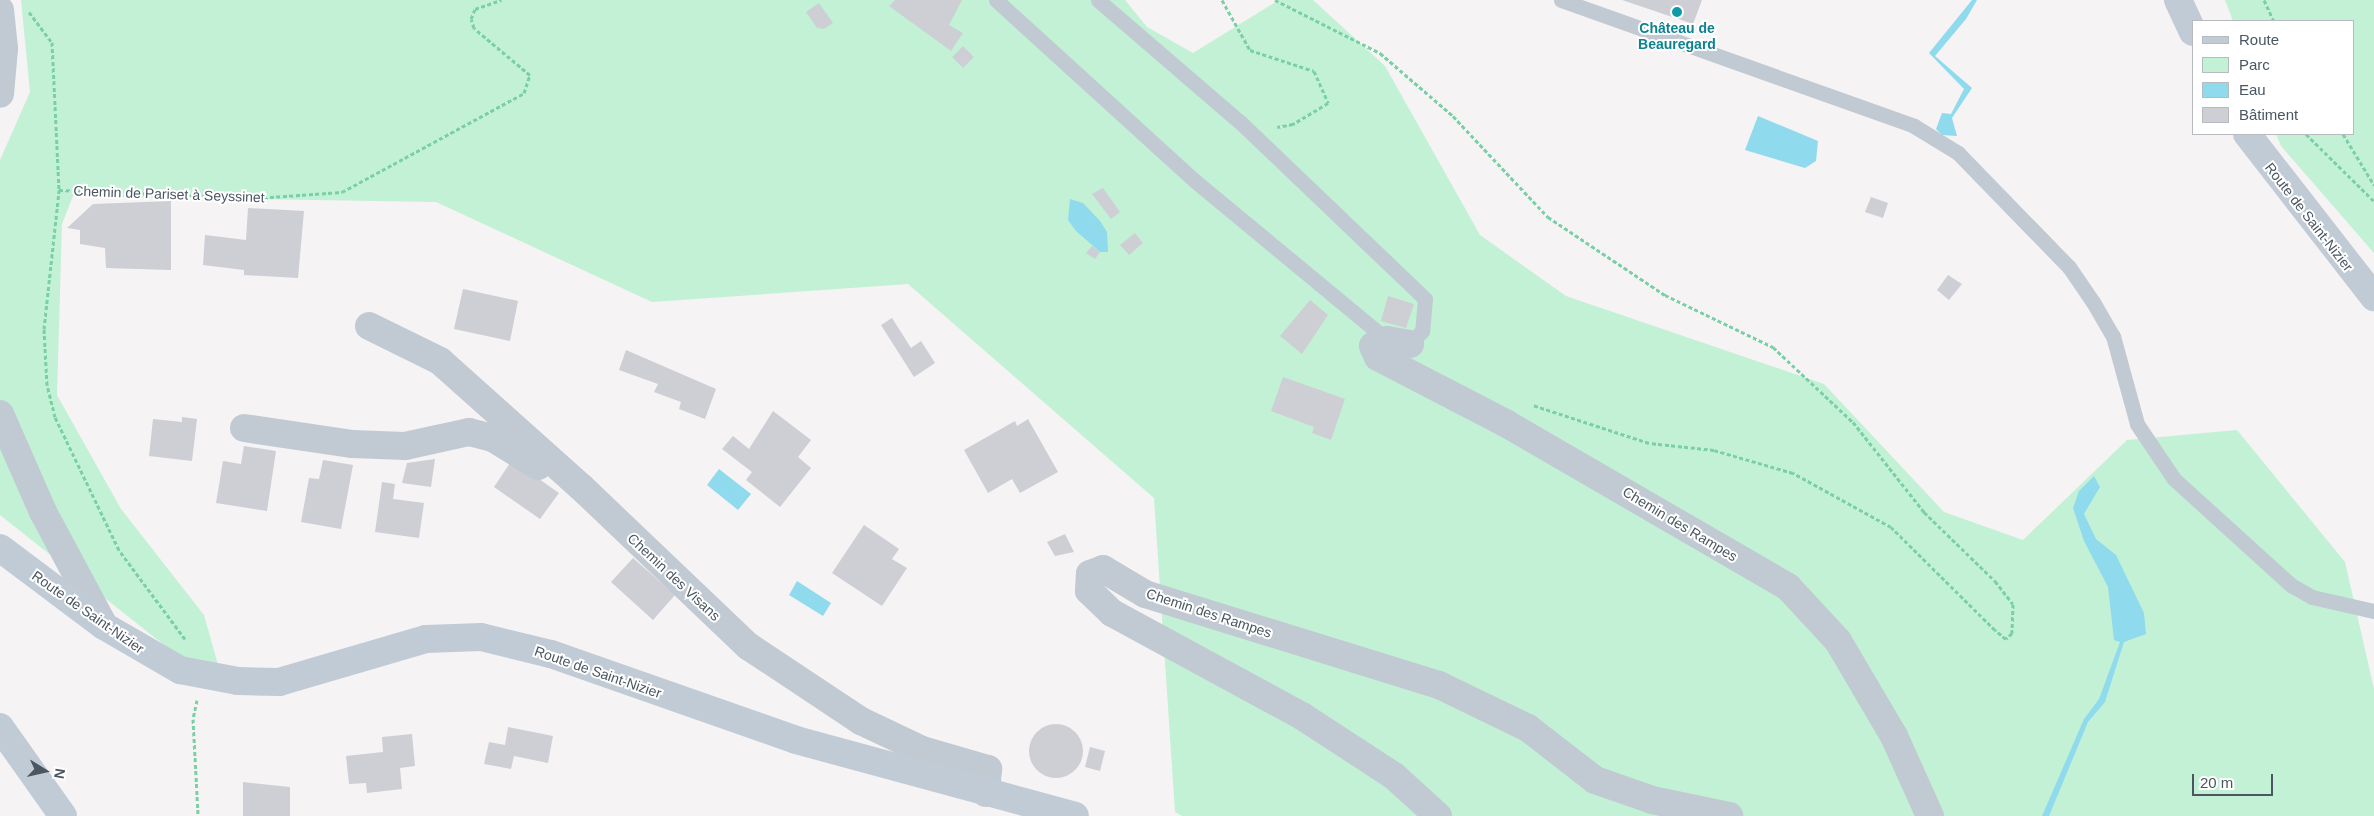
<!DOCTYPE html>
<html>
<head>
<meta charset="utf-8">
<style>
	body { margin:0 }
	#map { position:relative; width:2374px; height:816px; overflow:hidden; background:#f5f3f3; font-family:Helvetica,sans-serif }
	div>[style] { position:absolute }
	.green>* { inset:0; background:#c3f1d5 }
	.water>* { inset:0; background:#90daee }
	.building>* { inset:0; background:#cdcfd5 }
	.round { border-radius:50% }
	.path>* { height:3px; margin-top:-1.5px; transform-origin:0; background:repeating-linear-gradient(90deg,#7ad0a6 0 4px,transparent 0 6.5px) }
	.lane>* { height:15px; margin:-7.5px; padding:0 7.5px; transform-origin:7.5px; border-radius:7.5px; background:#c1cad2 }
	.street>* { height:28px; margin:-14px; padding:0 14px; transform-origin:14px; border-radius:14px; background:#c1cad2 }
	.secondary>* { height:28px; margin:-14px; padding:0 14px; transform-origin:14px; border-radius:14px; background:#c1cbd6 }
	.dots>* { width:14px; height:14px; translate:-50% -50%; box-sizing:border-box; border:2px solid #fff; border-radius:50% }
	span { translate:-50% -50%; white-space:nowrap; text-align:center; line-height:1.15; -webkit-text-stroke:4px #fff; paint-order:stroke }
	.culture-label { font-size:14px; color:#0d838f; font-weight:700 }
	.street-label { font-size:14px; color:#4a5661 }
	.legend { position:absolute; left:2192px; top:20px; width:162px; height:115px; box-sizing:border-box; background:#fff; border:1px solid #b7bbc0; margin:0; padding:6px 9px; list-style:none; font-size:15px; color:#4a5661 }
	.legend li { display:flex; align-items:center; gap:10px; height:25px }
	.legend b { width:25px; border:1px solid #b7bbc0 }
	.north { position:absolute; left:20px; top:746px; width:50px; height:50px; -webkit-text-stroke:4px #fff; paint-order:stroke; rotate:100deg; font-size:14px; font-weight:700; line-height:20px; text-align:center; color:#4a5661 }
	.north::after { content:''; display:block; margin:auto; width:18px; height:22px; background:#4a5661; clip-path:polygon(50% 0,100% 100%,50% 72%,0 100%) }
	.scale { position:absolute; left:2192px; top:774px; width:81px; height:22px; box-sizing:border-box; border:2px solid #4a5661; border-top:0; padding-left:6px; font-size:15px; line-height:18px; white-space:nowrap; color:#4a5661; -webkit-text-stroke:4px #fff; paint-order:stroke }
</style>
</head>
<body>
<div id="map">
	<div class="green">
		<i style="clip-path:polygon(21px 0,1125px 0,1147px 27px,1193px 53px,1279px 0,1313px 0,1385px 66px,1480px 235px,1566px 296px,1824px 384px,1944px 512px,2023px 540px,2127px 440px,2237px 430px,2345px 562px,2374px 689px,2374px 816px,1182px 816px,1175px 812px,1154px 498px,908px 284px,652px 302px,436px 202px,73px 196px,62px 224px,57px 395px,121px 509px,204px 615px,218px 665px,178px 656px,0 515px,0 160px,30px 92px)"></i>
		<i style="clip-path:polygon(2225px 0,2374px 0,2374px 253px,2281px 146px,2276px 134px,2353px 134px,2353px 21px,2233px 21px)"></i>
	</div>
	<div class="water">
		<i style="clip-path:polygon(1972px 0,1977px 0,1966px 19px,1935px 56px,1972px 88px,1952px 118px,1957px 136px,1942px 135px,1936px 129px,1942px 113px,1951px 114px,1964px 89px,1929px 53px)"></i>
		<i style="clip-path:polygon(1758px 116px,1818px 141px,1816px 161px,1805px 168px,1745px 150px)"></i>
		<i style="clip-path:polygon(1070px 199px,1083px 203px,1100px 221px,1107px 232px,1108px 252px,1100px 252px,1076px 231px,1068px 220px)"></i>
		<i style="clip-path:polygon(719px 469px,751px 494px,738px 510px,707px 485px)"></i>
		<i style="clip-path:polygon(2094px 476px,2100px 487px,2084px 514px,2096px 539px,2116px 555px,2144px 613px,2146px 634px,2124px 642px,2105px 702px,2088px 722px,2049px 816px,2042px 816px,2084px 719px,2099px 699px,2120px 642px,2114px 640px,2108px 587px,2084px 541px,2073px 508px,2079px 491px)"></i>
		<i style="clip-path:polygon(797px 581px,831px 603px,823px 616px,789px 595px)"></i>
	</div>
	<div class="building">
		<i style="clip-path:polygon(895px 0,962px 0,949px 25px,963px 33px,951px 51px,889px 6px)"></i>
		<i style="clip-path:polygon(1622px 0,1702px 0,1693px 24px)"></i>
		<i style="clip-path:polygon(819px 3px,833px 23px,824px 29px,817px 28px,806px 12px)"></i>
		<i style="clip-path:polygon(963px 46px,974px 57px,963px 68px,952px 57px)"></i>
		<i style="clip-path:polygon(1103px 188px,1120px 212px,1111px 219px,1092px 194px)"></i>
		<i style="clip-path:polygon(1871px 197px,1888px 203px,1883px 218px,1865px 212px)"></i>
		<i style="clip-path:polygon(171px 201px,171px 270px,106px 268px,105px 248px,80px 244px,80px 230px,67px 228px,93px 204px)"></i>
		<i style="clip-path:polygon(248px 208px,304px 211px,298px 278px,244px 275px,244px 270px,203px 265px,205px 235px,246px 240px)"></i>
		<i style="clip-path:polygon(1135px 233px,1143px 243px,1129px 255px,1120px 245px)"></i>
		<i style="clip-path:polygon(1092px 246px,1100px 252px,1095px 259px,1086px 253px)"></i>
		<i style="clip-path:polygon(1948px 275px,1962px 284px,1949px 300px,1937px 290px)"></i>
		<i style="clip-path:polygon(463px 289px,518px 301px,510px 341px,454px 329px)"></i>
		<i style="clip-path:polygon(1388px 296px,1414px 304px,1406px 328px,1381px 321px)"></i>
		<i style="clip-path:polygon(1310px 300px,1328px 315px,1302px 354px,1280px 336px)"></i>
		<i style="clip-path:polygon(892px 318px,911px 348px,921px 341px,935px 363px,914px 377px,881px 325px)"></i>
		<i style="clip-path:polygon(626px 350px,716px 389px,705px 419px,679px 409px,681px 402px,654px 392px,658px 384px,619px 370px)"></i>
		<i style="clip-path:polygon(1283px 377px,1345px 399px,1331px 440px,1312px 433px,1314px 427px,1271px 411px)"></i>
		<i style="clip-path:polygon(773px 411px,811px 440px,798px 457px,811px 468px,780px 507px,746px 480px,752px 472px,722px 449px,733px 436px,749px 449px)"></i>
		<i style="clip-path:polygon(182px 417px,197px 419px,192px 461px,149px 456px,153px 419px,182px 422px)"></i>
		<i style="clip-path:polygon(1028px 419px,1058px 472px,1020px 493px,1012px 479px,988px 493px,964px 450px,1015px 421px,1017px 426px)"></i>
		<i style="clip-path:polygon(244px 446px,276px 451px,267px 511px,216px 503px,223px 461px,241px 464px)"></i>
		<i style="clip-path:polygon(435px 459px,431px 487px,402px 483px,407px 463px)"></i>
		<i style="clip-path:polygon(323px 460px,353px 465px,341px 529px,301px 522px,309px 478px,319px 479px)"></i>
		<i style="clip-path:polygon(512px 460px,559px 493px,540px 519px,494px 487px)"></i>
		<i style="clip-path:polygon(382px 482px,395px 484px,393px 499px,424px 503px,419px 538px,375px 532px)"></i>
		<i style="clip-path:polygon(864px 525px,899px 549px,892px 559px,907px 568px,882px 606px,832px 573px)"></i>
		<i style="clip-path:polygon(1065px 534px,1074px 552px,1055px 556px,1047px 542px)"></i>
		<i style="clip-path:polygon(633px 558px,675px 595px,653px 620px,611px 582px)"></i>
		<i class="round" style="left:1029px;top:724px;width:54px;height:54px"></i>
		<i style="clip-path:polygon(508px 727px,553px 736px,548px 763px,514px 756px,511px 769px,484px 764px,489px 742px,505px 745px)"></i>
		<i style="clip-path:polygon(412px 734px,415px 766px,400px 768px,402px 789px,367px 793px,366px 783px,349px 784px,346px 756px,383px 752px,382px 737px)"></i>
		<i style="clip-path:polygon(1090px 747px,1105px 751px,1100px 771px,1085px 767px)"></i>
		<i style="clip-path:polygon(243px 782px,290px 787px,290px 816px,243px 816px)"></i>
	</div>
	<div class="path">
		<i style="left:1222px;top:0;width:57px;rotate:60.8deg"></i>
		<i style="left:1250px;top:50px;width:67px;rotate:18.2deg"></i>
		<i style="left:1314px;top:71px;width:35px;rotate:66deg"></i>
		<i style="left:1328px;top:103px;width:41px;rotate:149deg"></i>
		<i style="left:1293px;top:124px;width:16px;rotate:169deg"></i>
		<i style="left:1275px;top:0;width:118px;rotate:26.8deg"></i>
		<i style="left:1380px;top:53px;width:96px;rotate:40.8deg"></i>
		<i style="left:1453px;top:116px;width:139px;rotate:46.8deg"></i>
		<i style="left:1548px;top:217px;width:141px;rotate:33.7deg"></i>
		<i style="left:1665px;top:295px;width:120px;rotate:25.7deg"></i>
		<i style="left:1773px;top:347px;width:110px;rotate:43.2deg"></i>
		<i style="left:1853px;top:422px;width:115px;rotate:51.7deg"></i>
		<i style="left:1924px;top:512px;width:99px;rotate:44.2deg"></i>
		<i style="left:1995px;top:581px;width:29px;rotate:52deg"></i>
		<i style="left:2013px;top:604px;width:29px;rotate:92deg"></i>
		<i style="left:2012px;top:633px;width:8px;rotate:135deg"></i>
		<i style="left:2006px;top:639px;width:14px;rotate:-141deg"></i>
		<i style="left:1995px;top:630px;width:146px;rotate:-135.3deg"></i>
		<i style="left:1891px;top:527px;width:112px;rotate:-151.1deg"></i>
		<i style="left:1793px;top:473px;width:82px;rotate:-163.8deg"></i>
		<i style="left:1714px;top:450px;width:65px;rotate:-173.9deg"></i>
		<i style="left:1649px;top:443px;width:122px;rotate:-161.9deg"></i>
		<i style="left:2264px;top:0;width:23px;rotate:65deg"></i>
		<i style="left:29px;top:12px;width:38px;rotate:53deg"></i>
		<i style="left:52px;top:42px;width:148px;rotate:87.3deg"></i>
		<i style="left:2306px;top:134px;width:95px;rotate:44.6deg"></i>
		<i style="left:2343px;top:134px;width:60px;rotate:58.7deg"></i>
		<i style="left:185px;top:639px;width:111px;rotate:-126.6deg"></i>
		<i style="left:119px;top:550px;width:148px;rotate:-115.7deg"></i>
		<i style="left:55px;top:417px;width:33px;rotate:-104deg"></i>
		<i style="left:47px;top:385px;width:56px;rotate:-93.1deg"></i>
		<i style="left:44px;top:329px;width:140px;rotate:-83.8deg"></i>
		<i style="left:59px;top:190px;width:198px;rotate:2.3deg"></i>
		<i style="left:257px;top:198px;width:85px;rotate:-4deg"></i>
		<i style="left:342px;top:192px;width:207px;rotate:-28.5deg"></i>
		<i style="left:524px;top:93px;width:19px;rotate:-72deg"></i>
		<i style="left:530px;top:75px;width:73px;rotate:-140deg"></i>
		<i style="left:474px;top:28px;width:9px;rotate:-108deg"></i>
		<i style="left:471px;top:19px;width:11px;rotate:-68deg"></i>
		<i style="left:475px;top:9px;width:28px;rotate:-19deg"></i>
		<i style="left:197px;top:700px;width:19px;rotate:102deg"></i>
		<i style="left:193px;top:719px;width:97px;rotate:87deg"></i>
	</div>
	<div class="lane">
		<i style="left:996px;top:0;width:269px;rotate:42.3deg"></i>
		<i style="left:1195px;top:181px;width:249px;rotate:39.6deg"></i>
		<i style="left:1098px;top:0;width:187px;rotate:40.7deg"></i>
		<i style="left:1240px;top:122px;width:256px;rotate:43.7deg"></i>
		<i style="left:1425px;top:299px;width:32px;rotate:95deg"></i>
		<i style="left:1422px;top:331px;width:18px;rotate:133deg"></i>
		<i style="left:1561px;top:0;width:375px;rotate:19.6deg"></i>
		<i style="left:1914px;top:126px;width:52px;rotate:31.5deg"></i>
		<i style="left:1958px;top:153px;width:159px;rotate:45.8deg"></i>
		<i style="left:2069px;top:267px;width:42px;rotate:55.6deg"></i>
		<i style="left:2093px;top:302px;width:39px;rotate:60deg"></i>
		<i style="left:2113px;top:336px;width:91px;rotate:74.7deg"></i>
		<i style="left:2137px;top:424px;width:66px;rotate:56.1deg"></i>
		<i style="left:2174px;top:479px;width:158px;rotate:42.2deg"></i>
		<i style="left:2291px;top:585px;width:24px;rotate:30deg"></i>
		<i style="left:2312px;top:597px;width:64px;rotate:12.7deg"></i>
	</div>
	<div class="street">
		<i style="left:0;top:10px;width:39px;rotate:84deg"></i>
		<i style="left:4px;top:49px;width:45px;rotate:95.1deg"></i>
		<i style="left:369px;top:326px;width:79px;rotate:26.2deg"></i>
		<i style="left:440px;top:361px;width:189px;rotate:41.8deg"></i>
		<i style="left:581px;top:487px;width:231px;rotate:43.6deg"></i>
		<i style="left:748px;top:646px;width:136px;rotate:33.6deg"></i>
		<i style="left:861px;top:721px;width:68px;rotate:25.4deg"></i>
		<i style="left:922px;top:750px;width:69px;rotate:16.1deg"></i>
		<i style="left:988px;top:769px;width:24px;rotate:95deg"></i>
		<i style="left:1410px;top:344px;width:23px;rotate:-170deg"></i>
		<i style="left:1387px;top:340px;width:15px;rotate:157deg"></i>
		<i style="left:1373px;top:346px;width:12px;rotate:66deg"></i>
		<i style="left:1378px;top:357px;width:145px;rotate:27.4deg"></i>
		<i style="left:1507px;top:424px;width:325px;rotate:30.1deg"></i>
		<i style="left:1788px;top:587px;width:74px;rotate:47.2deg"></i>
		<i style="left:1838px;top:641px;width:110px;rotate:59.5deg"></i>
		<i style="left:1894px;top:736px;width:88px;rotate:65.8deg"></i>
		<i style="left:0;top:414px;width:107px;rotate:66.3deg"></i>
		<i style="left:43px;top:512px;width:129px;rotate:61.8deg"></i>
		<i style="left:244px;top:428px;width:110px;rotate:8.4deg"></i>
		<i style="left:353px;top:444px;width:52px;rotate:2.2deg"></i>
		<i style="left:405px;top:446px;width:66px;rotate:-12.3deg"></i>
		<i style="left:469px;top:432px;width:25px;rotate:14deg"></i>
		<i style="left:493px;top:438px;width:53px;rotate:31.9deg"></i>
		<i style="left:1438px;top:816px;width:59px;rotate:-137.7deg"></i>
		<i style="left:1394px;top:776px;width:110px;rotate:-146.9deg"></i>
		<i style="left:1302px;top:716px;width:216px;rotate:-151.5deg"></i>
		<i style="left:1112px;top:613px;width:32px;rotate:-136deg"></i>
		<i style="left:1089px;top:591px;width:17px;rotate:-87deg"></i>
		<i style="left:1090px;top:574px;width:14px;rotate:-21deg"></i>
		<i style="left:1103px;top:569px;width:49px;rotate:30.8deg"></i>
		<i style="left:1145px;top:594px;width:308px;rotate:17.2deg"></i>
		<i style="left:1439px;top:685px;width:99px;rotate:25.8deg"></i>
		<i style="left:1528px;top:728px;width:85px;rotate:37.8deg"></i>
		<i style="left:1595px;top:780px;width:60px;rotate:19.3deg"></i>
		<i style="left:1652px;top:800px;width:79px;rotate:11.7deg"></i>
	</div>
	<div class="secondary">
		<i style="left:2178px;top:0;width:35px;rotate:65deg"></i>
		<i style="left:2247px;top:134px;width:207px;rotate:52.1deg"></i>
		<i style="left:0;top:548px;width:130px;rotate:36.9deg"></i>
		<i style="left:104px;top:626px;width:88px;rotate:30.1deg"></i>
		<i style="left:180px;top:670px;width:59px;rotate:10.7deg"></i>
		<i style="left:238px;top:681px;width:41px;rotate:1.4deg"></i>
		<i style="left:279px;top:682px;width:153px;rotate:-16.3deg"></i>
		<i style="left:426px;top:639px;width:55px;rotate:-2.1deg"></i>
		<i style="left:481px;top:637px;width:72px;rotate:13.7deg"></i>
		<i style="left:551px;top:654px;width:260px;rotate:19.3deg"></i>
		<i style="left:796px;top:740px;width:289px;rotate:15.2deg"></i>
		<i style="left:0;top:727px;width:109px;rotate:54.7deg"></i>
	</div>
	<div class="dots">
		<i style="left:1677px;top:12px;background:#0f9aa8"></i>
	</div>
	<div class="culture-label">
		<span style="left:1677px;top:36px">Château de<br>Beauregard</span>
	</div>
	<div class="street-label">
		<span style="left:169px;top:194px;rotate:2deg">Chemin de Pariset à Seyssinet</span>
		<span style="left:2309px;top:217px;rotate:52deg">Route de Saint-Nizier</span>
		<span style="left:1680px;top:524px;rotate:31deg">Chemin des Rampes</span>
		<span style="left:674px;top:577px;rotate:43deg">Chemin des Visans</span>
		<span style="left:88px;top:612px;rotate:35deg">Route de Saint-Nizier</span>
		<span style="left:1209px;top:613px;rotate:18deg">Chemin des Rampes</span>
		<span style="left:598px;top:672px;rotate:19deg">Route de Saint-Nizier</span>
	</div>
	<ul class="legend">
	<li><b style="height:6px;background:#c1cbd6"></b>Route</li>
	<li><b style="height:14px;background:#c3f1d5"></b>Parc</li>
	<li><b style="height:14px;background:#90daee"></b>Eau</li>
	<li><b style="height:14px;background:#cdcfd5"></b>Bâtiment</li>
	</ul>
	<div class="north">N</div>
	<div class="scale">20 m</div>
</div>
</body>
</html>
